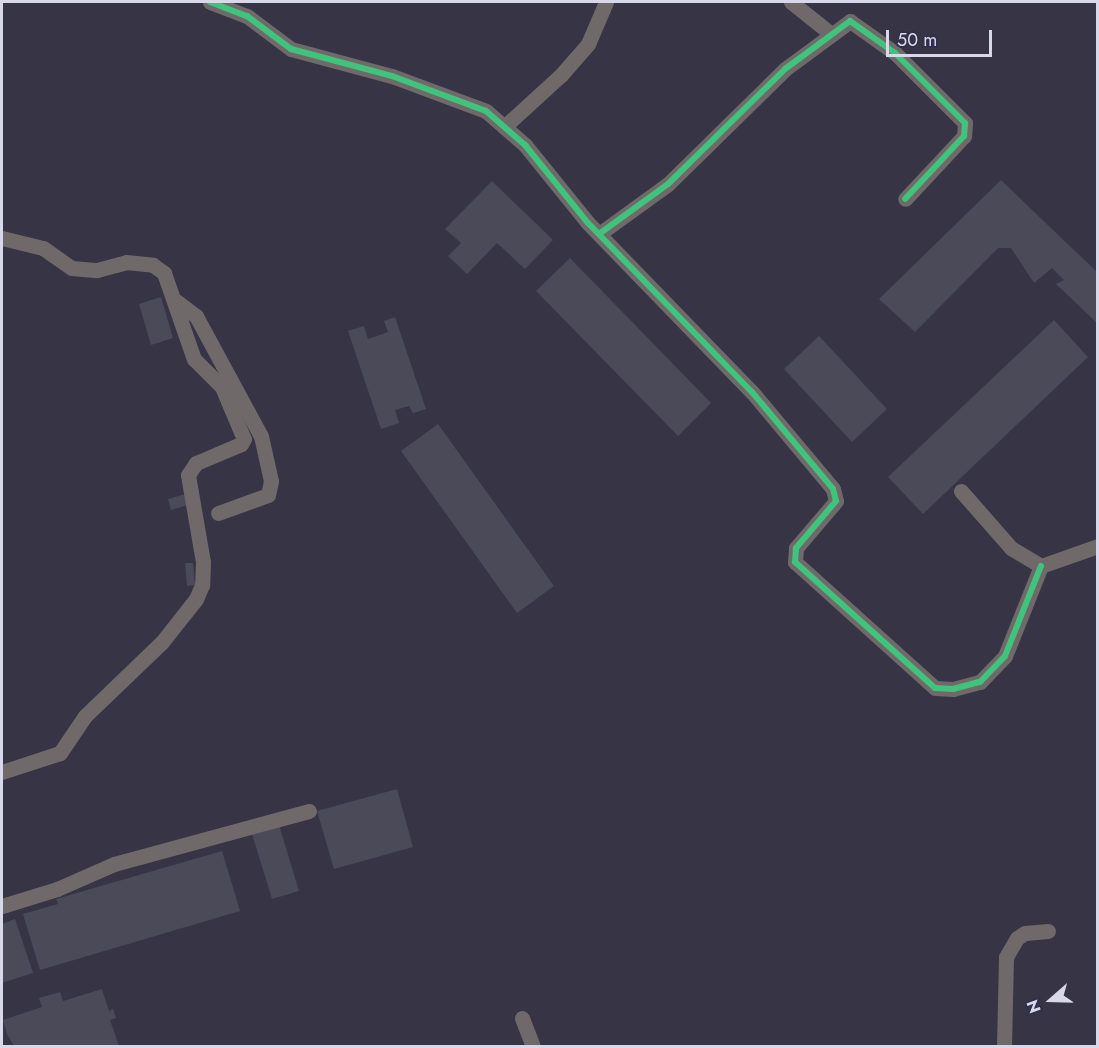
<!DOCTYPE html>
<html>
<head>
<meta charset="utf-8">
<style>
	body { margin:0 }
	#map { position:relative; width:1099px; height:1048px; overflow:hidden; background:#373545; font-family:Jost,sans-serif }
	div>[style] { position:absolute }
	.building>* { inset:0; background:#4a4a59 }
	.minor>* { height:15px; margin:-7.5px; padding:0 7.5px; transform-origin:7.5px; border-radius:7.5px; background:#70696a }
	.cycleway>* { height:6px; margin:-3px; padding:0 3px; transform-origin:3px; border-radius:3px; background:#40c37c }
	span { translate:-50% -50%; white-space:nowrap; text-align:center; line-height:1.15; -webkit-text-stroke:4.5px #312f4b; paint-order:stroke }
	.frame { position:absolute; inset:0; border:3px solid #d8d8ea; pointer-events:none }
	.north { position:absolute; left:1021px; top:970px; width:60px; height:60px; -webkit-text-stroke:4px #312f4b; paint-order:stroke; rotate:250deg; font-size:16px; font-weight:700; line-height:24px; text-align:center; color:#d8d8ea }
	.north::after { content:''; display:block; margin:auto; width:21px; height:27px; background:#d8d8ea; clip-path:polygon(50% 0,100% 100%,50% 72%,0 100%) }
	.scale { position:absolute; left:886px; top:30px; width:106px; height:27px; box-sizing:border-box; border:3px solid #d8d8ea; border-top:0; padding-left:8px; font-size:18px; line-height:21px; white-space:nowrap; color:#d8d8ea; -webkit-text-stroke:4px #312f4b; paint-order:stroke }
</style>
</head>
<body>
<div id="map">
	<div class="building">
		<i style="clip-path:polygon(1001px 180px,1098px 273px,1098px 324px,1056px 284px,1064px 280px,1052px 268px,1034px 283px,1011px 248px,998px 248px,915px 332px,879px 299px)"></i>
		<i style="clip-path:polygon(492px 181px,553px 240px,525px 269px,497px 243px,467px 274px,448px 256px,461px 243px,445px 229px)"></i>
		<i style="clip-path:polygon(570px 258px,711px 403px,678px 436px,536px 291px)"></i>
		<i style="clip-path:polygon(161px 297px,173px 338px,151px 345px,139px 304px)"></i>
		<i style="clip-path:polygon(395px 317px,426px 409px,413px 413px,409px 406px,395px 410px,399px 423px,381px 429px,348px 331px,364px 326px,368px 339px,388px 332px,384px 321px)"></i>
		<i style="clip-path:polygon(1054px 320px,1088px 357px,923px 514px,888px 477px)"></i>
		<i style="clip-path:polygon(819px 336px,887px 409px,852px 442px,784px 369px)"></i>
		<i style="clip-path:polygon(438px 424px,554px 586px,517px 613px,401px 451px)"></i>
		<i style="clip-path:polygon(185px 494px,188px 505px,171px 510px,168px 499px)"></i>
		<i style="clip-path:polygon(185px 563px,193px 563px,195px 585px,187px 586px)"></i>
		<i style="clip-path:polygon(397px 789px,413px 847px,334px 869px,317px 811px)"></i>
		<i style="clip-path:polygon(279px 825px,299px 891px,272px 899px,252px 834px)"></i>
		<i style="clip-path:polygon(222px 851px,240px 911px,40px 970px,23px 914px,58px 904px,56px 899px)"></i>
		<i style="clip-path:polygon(15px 919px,33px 973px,2px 983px,2px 924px)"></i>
		<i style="clip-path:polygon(102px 989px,109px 1011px,113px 1009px,116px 1018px,110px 1020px,119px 1046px,14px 1046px,7px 1034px,3px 1020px,42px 1007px,39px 998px,60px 992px,63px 1001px)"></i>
	</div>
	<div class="minor">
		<i style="left:210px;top:2px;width:40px;rotate:21deg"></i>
		<i style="left:247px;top:16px;width:55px;rotate:36.9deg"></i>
		<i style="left:291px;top:49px;width:105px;rotate:15deg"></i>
		<i style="left:392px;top:76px;width:100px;rotate:20.4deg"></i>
		<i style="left:486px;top:111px;width:52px;rotate:41.1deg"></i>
		<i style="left:525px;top:145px;width:100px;rotate:51.1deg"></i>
		<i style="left:588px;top:223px;width:235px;rotate:45.9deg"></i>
		<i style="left:752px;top:392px;width:126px;rotate:50.1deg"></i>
		<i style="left:833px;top:489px;width:12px;rotate:76deg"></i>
		<i style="left:836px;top:501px;width:62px;rotate:130.4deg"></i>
		<i style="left:796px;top:548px;width:14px;rotate:94deg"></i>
		<i style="left:795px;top:562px;width:188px;rotate:42deg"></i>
		<i style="left:935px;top:688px;width:18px;rotate:3deg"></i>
		<i style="left:953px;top:689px;width:28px;rotate:-15deg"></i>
		<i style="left:980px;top:682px;width:36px;rotate:-46deg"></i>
		<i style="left:1005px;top:656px;width:97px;rotate:-68.2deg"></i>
		<i style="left:791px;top:2px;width:50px;rotate:38.5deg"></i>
		<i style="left:504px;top:127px;width:77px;rotate:-42.4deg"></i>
		<i style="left:561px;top:75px;width:41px;rotate:-48.9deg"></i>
		<i style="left:588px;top:44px;width:46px;rotate:-66.8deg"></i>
		<i style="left:599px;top:234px;width:85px;rotate:-35.9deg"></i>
		<i style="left:668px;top:184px;width:164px;rotate:-44.5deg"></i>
		<i style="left:785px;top:69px;width:81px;rotate:-36.4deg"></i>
		<i style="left:850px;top:21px;width:55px;rotate:35.4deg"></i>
		<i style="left:895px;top:53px;width:99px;rotate:45deg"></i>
		<i style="left:965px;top:123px;width:13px;rotate:94deg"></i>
		<i style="left:964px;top:136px;width:86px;rotate:133.1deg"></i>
		<i style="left:2px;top:238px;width:42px;rotate:13.7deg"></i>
		<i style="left:43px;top:248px;width:35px;rotate:35deg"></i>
		<i style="left:72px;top:268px;width:25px;rotate:5deg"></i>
		<i style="left:97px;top:270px;width:30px;rotate:-15deg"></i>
		<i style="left:126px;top:262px;width:27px;rotate:6deg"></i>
		<i style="left:153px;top:265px;width:14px;rotate:36deg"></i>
		<i style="left:164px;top:273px;width:91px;rotate:70.8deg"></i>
		<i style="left:194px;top:359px;width:40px;rotate:45deg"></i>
		<i style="left:222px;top:387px;width:56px;rotate:67.1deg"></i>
		<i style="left:244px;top:439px;width:6px;rotate:121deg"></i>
		<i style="left:241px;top:444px;width:49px;rotate:157.1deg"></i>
		<i style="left:196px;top:463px;width:14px;rotate:124deg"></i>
		<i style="left:188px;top:475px;width:88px;rotate:80.2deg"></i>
		<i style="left:203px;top:562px;width:23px;rotate:92deg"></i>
		<i style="left:202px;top:585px;width:15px;rotate:113deg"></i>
		<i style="left:196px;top:599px;width:55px;rotate:128.3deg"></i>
		<i style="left:162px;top:642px;width:107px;rotate:136.1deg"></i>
		<i style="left:85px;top:716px;width:45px;rotate:124deg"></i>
		<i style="left:60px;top:753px;width:61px;rotate:161.9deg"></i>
		<i style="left:176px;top:301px;width:25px;rotate:37deg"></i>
		<i style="left:196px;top:316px;width:136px;rotate:61.6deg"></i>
		<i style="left:261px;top:436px;width:46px;rotate:77.5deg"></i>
		<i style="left:271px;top:481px;width:14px;rotate:102deg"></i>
		<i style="left:268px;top:495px;width:53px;rotate:160.2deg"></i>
		<i style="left:961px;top:491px;width:76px;rotate:48.7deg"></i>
		<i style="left:1011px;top:548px;width:35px;rotate:31deg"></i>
		<i style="left:1041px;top:566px;width:60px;rotate:-19.3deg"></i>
		<i style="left:2px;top:906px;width:58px;rotate:-17.2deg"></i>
		<i style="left:57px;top:889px;width:62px;rotate:-23.7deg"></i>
		<i style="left:114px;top:864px;width:202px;rotate:-15.2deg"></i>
		<i style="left:522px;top:1018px;width:30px;rotate:69deg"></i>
		<i style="left:1004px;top:1046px;width:89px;rotate:-88.7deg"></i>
		<i style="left:1006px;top:957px;width:22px;rotate:-60deg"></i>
		<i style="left:1017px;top:938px;width:9px;rotate:-32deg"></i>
		<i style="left:1025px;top:933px;width:23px;rotate:-5deg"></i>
	</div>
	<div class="cycleway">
		<i style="left:210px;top:2px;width:40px;rotate:21deg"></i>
		<i style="left:247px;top:16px;width:55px;rotate:36.9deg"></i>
		<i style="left:291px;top:49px;width:105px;rotate:15deg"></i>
		<i style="left:392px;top:76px;width:100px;rotate:20.4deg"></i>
		<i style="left:486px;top:111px;width:52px;rotate:41.1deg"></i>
		<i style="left:525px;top:145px;width:100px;rotate:51.1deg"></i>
		<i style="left:588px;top:223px;width:235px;rotate:45.9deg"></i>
		<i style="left:752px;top:392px;width:126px;rotate:50.1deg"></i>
		<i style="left:833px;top:489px;width:12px;rotate:76deg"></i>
		<i style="left:836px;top:501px;width:62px;rotate:130.4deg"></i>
		<i style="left:796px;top:548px;width:14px;rotate:94deg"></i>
		<i style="left:795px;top:562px;width:188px;rotate:42deg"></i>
		<i style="left:935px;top:688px;width:18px;rotate:3deg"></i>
		<i style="left:953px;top:689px;width:28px;rotate:-15deg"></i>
		<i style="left:980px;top:682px;width:36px;rotate:-46deg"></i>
		<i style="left:1005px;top:656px;width:97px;rotate:-68.2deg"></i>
		<i style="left:599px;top:234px;width:85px;rotate:-35.9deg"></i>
		<i style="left:668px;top:184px;width:164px;rotate:-44.5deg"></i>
		<i style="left:785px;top:69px;width:81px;rotate:-36.4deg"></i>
		<i style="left:850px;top:21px;width:55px;rotate:35.4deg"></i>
		<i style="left:895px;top:53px;width:99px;rotate:45deg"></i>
		<i style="left:965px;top:123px;width:13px;rotate:94deg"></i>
		<i style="left:964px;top:136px;width:86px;rotate:133.1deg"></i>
	</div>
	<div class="frame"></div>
	<div class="north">N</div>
	<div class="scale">50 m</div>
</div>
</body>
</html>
